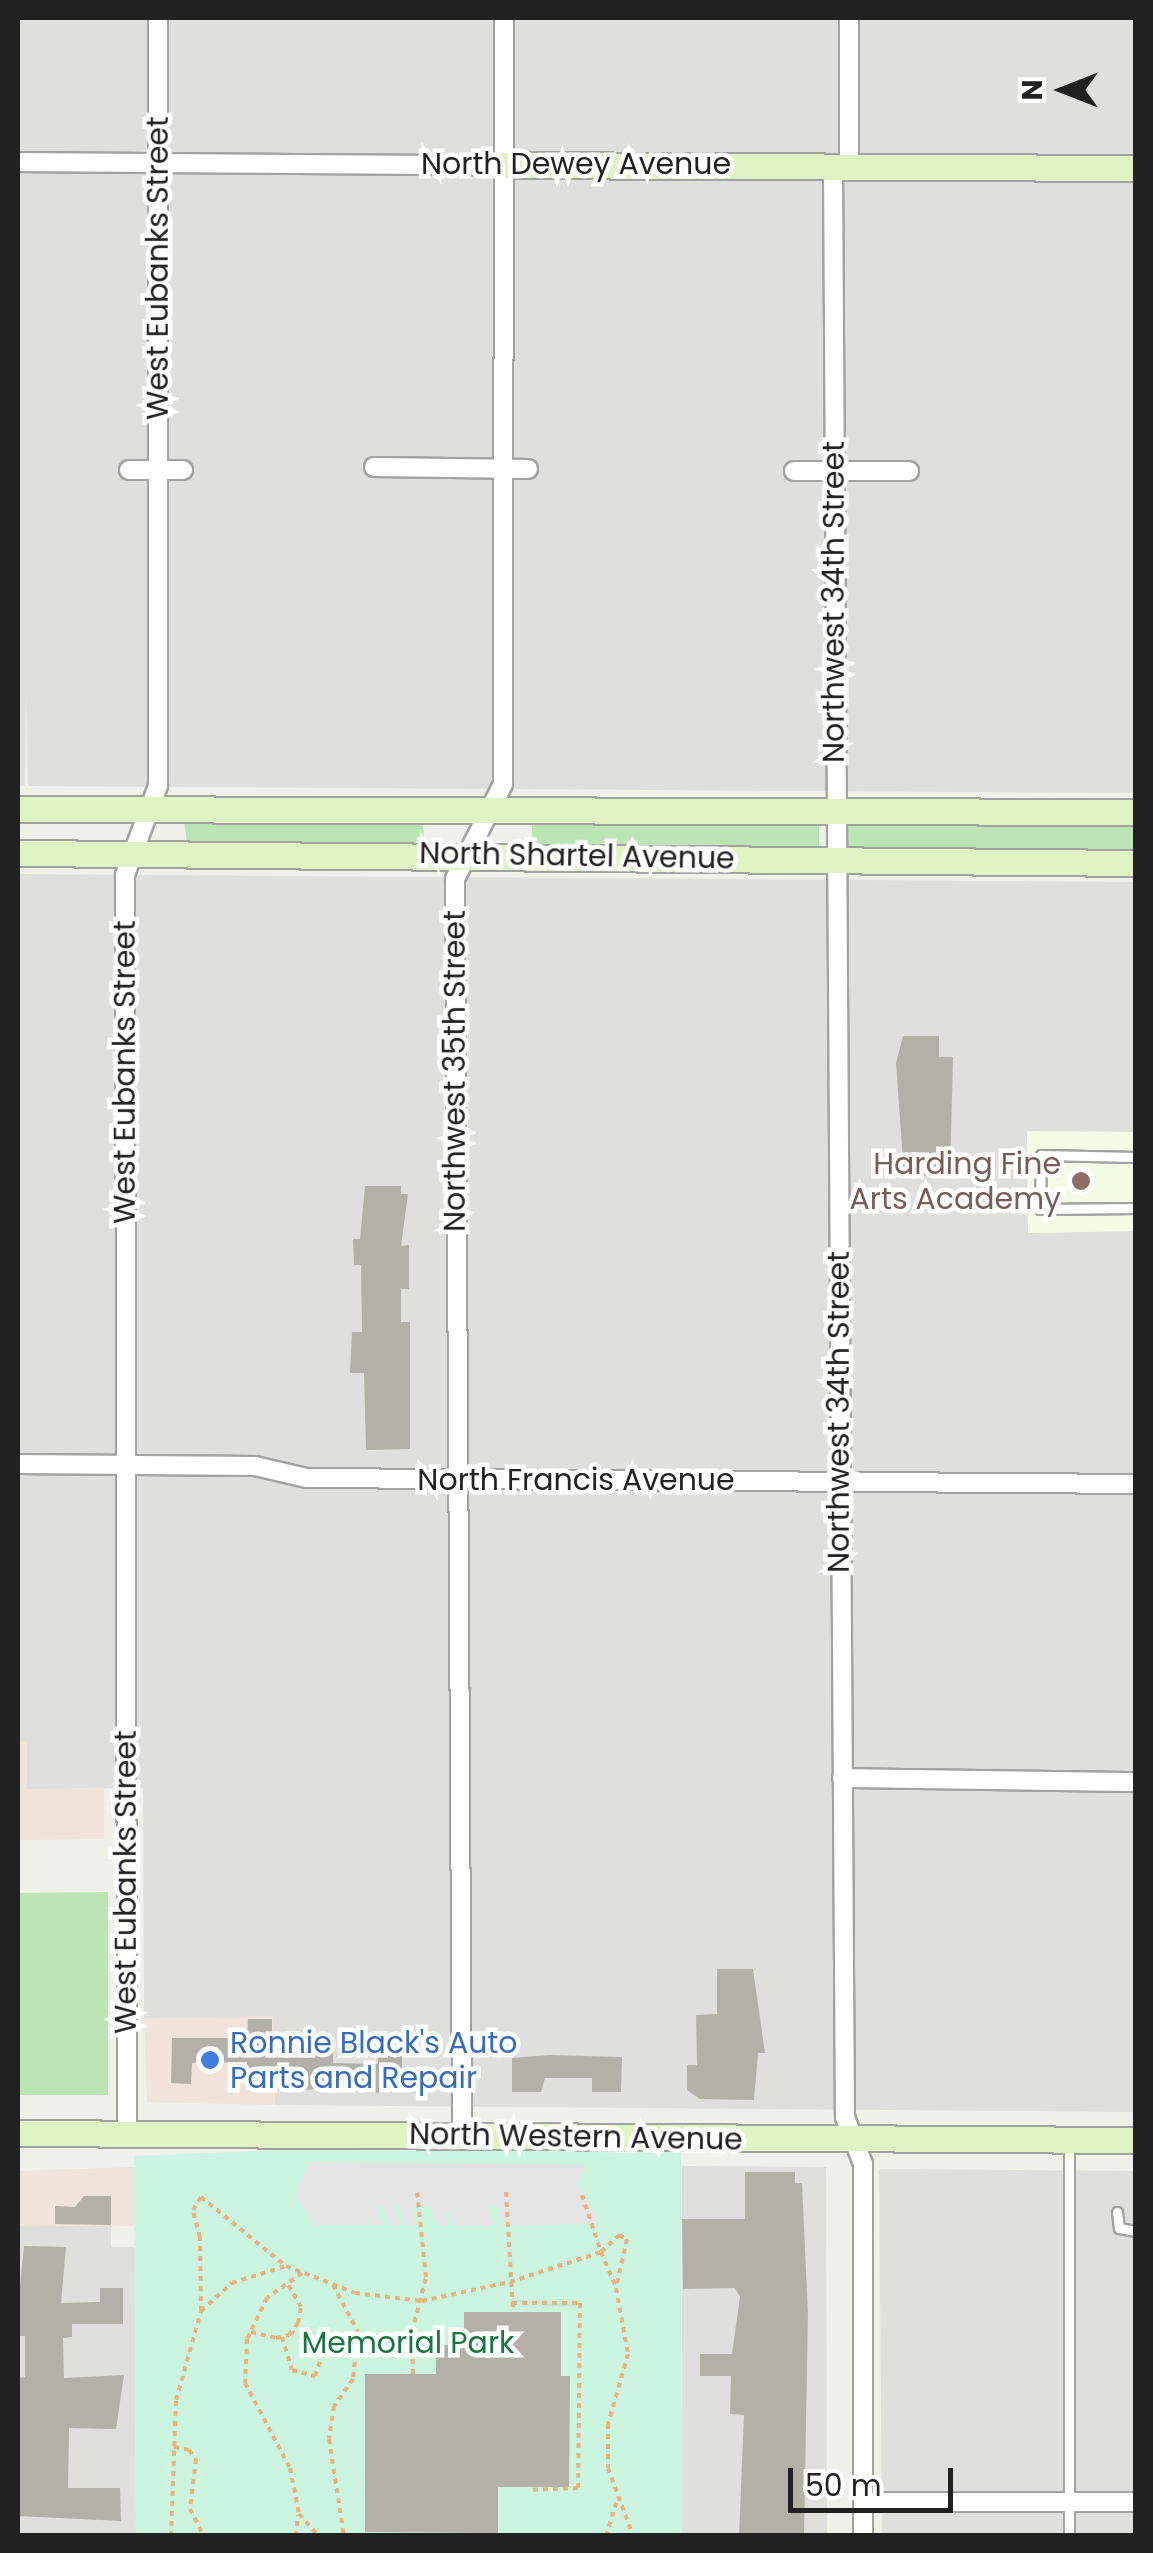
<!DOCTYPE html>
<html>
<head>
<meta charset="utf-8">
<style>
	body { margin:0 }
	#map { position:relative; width:1153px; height:2553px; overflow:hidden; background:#f0f1e9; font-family:Poppins,sans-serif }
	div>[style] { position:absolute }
	.residential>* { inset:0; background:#dfdfde }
	.commercial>* { inset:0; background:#efe3da }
	.education>* { inset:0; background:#f4fce6 }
	.grass>* { inset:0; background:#bbe5b4 }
	.park>* { inset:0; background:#cbf5de }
	.parking>* { inset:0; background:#e5e5e5 }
	.building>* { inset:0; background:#b3b0a8 }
	.path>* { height:4px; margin-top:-2px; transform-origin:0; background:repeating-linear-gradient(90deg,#edb17e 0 5px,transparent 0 10px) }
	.roads { filter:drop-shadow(2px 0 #a2a2a2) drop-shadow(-2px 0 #a2a2a2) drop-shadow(0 2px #a2a2a2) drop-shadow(0 -2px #a2a2a2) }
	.lane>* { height:9px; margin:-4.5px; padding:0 4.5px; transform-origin:4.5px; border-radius:4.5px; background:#fff }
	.street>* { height:18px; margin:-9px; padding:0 9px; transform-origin:9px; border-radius:9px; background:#fff }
	.secondary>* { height:25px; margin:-12.5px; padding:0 12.5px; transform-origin:12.5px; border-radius:12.5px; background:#e0f4c3 }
	.dots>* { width:28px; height:28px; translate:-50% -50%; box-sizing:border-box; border:5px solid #fff; border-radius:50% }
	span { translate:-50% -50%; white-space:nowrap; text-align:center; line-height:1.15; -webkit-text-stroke:9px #fff; paint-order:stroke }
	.street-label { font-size:30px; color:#212121 }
	.education-label { font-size:30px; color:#785e54 }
	.right { translate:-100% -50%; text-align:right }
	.shop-label { font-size:30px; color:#366cbe }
	.left { translate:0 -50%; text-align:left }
	.park-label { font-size:30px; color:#177741 }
	.frame { position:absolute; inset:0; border:20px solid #212121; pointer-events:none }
	.north { position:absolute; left:1013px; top:40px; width:100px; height:100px; -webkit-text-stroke:8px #fff; paint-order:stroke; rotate:270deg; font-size:28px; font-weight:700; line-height:40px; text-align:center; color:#212121 }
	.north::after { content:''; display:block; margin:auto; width:35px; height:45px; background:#212121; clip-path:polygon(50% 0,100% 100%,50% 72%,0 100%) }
	.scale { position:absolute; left:788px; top:2468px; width:165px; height:45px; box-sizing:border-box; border:5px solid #212121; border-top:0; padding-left:12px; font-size:30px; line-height:35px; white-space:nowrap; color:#212121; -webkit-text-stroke:8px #fff; paint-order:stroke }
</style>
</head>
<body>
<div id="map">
	<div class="residential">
		<i style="clip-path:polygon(18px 18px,1135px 18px,1135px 793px,28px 786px,26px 693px,25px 786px,18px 786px)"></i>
		<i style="clip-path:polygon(18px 874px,1135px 882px,1135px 1132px,1027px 1132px,1028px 1233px,1135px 1231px,1135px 2112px,275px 2105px,272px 2017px,144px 2018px,143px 1788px,27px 1789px,27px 1743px,18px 1742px)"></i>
		<i style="clip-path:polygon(682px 2166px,826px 2167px,827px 2535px,682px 2535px)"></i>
		<i style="clip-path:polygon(879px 2169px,1135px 2171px,1135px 2535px,882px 2535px)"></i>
		<i style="clip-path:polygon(18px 2225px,111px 2226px,111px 2247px,135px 2247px,136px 2535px,18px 2536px)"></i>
	</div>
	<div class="commercial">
		<i style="clip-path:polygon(18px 1742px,27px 1742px,27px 1789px,104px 1789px,104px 1839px,18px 1840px)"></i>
		<i style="clip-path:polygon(273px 2016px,275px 2105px,147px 2102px,144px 2018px)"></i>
		<i style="clip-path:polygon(134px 2167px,135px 2226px,18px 2225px,18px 2171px)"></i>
	</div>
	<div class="education">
		<i style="clip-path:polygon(1027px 1131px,1135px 1132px,1135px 1231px,1028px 1233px)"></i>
	</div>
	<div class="grass">
		<i style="clip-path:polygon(184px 820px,414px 820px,423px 826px,424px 838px,418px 845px,187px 845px)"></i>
		<i style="clip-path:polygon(532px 820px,819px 823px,819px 848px,532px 846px)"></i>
		<i style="clip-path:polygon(848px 821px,1135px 823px,1135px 852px,848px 850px)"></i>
		<i style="clip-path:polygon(108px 1892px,108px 2095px,18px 2095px,18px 1893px)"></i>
	</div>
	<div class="park">
		<i style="clip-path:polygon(280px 2150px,681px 2152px,682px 2535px,136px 2535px,134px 2156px)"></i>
	</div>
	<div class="parking">
		<i style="clip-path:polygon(308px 2162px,579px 2165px,586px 2168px,577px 2184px,600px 2223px,505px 2226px,498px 2207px,488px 2207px,494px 2226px,454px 2225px,447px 2206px,448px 2225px,437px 2225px,431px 2206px,423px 2206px,411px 2207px,417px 2225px,406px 2225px,399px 2206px,394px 2207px,400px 2225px,390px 2225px,382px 2206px,377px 2207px,383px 2225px,314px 2225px,296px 2196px)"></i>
	</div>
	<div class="building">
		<i style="clip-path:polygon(903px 1036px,939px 1036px,939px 1057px,953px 1057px,950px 1176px,904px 1175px,896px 1063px)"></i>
		<i style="clip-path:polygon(365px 1186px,401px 1186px,401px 1194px,408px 1194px,401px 1246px,409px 1245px,409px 1289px,401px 1289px,401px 1322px,410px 1322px,410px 1449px,366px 1450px,364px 1373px,350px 1373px,352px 1332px,362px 1332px,361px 1265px,354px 1265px,353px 1239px,360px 1239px)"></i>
		<i style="clip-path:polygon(717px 1969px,753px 1969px,765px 2053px,758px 2053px,754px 2100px,700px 2099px,687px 2090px,687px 2065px,697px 2065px,696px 2015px,717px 2014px)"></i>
		<i style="clip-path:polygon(248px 2019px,272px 2019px,272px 2046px,333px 2045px,333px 2063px,378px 2064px,378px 2053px,402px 2053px,402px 2092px,364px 2093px,364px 2084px,296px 2091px,296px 2072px,247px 2071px,247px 2062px,192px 2063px,191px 2084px,171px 2083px,172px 2038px,247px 2038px)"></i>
		<i style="clip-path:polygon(549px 2055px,622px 2057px,621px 2092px,592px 2092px,592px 2078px,545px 2078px,541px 2092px,512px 2092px,512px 2058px)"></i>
		<i style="clip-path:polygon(745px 2172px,795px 2172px,795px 2183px,802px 2183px,808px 2314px,804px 2536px,739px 2536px,744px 2415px,730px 2414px,731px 2376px,700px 2376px,700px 2354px,732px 2354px,740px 2297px,735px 2288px,683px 2289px,682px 2219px,745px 2219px)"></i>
		<i style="clip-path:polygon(84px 2196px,111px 2196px,111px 2225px,55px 2224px,55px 2206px,75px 2207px)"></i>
		<i style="clip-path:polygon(24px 2246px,66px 2247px,61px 2303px,100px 2302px,100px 2288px,123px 2288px,123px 2324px,72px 2324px,72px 2337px,63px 2338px,64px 2378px,124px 2375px,116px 2429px,69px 2428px,68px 2488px,120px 2488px,121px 2521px,18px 2516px,18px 2378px,25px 2377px,25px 2336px,18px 2336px,18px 2306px)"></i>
		<i style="clip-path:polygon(464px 2312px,561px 2312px,561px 2376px,570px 2376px,569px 2487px,498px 2487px,498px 2533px,365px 2532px,365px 2374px,436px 2374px,436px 2345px,464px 2345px)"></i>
	</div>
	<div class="path">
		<i style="left:506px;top:2192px;width:117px;rotate:86.6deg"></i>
		<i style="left:582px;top:2195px;width:60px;rotate:71.6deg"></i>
		<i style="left:601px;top:2252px;width:25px;rotate:-43deg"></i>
		<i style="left:619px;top:2235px;width:9px;rotate:27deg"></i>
		<i style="left:627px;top:2239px;width:50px;rotate:102.7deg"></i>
		<i style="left:302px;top:2273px;width:43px;rotate:144.5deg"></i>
		<i style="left:267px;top:2298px;width:46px;rotate:116deg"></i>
		<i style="left:247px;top:2339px;width:44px;rotate:92.6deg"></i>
		<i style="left:245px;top:2383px;width:96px;rotate:62.1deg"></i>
		<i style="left:290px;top:2468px;width:47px;rotate:78.9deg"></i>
		<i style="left:299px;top:2514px;width:30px;rotate:48deg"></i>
		<i style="left:333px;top:2285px;width:53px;rotate:62deg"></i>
		<i style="left:358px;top:2332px;width:47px;rotate:96.1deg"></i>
		<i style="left:353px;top:2379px;width:33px;rotate:125deg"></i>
		<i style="left:334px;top:2406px;width:33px;rotate:99deg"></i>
		<i style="left:329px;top:2439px;width:98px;rotate:81.2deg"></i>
		<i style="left:512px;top:2303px;width:68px"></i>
		<i style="left:580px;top:2303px;width:185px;rotate:90.6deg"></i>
		<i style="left:578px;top:2488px;width:49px;rotate:177.7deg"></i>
		<i style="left:201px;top:2311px;width:74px;rotate:-90.8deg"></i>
		<i style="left:200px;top:2237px;width:28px;rotate:-105deg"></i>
		<i style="left:193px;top:2210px;width:15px;rotate:-58deg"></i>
		<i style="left:201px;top:2197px;width:109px;rotate:39.1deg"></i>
		<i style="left:286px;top:2266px;width:74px;rotate:21.4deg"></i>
		<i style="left:355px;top:2293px;width:67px;rotate:6.8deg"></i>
		<i style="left:422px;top:2301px;width:90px;rotate:-12.2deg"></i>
		<i style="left:510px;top:2282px;width:96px;rotate:-18.2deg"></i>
		<i style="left:601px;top:2252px;width:39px;rotate:67deg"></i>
		<i style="left:616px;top:2288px;width:67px;rotate:79.7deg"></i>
		<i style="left:628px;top:2354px;width:73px;rotate:105.9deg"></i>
		<i style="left:608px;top:2424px;width:44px;rotate:90deg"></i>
		<i style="left:608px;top:2468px;width:72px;rotate:69.8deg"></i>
		<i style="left:251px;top:2332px;width:26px;rotate:13deg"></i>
		<i style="left:276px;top:2338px;width:13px;rotate:-13deg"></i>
		<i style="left:289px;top:2335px;width:15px;rotate:-53deg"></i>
		<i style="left:298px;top:2323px;width:16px;rotate:-79deg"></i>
		<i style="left:301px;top:2307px;width:28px;rotate:-120deg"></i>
		<i style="left:282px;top:2337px;width:34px;rotate:73deg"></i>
		<i style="left:292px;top:2370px;width:24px;rotate:15deg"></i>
		<i style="left:315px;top:2376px;width:21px;rotate:-71deg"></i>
		<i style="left:322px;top:2356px;width:18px;rotate:-119deg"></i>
		<i style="left:313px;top:2340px;width:22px;rotate:-159deg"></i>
		<i style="left:413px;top:2374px;width:42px;rotate:-91.4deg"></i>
		<i style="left:412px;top:2332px;width:57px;rotate:-75.7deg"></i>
		<i style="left:426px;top:2277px;width:85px;rotate:-96deg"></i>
		<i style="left:174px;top:2447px;width:15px;rotate:11deg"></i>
		<i style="left:189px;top:2450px;width:11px;rotate:52deg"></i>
		<i style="left:196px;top:2459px;width:50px;rotate:96.8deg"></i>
		<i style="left:190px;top:2509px;width:30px;rotate:63deg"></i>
		<i style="left:171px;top:2536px;width:136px;rotate:-87.9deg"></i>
		<i style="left:176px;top:2400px;width:92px;rotate:-74.3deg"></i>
		<i style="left:201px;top:2311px;width:42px;rotate:-42.1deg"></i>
		<i style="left:232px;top:2283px;width:57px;rotate:-17.5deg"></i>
		<i style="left:296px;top:2536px;width:21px;rotate:-85deg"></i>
		<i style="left:606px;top:2536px;width:41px;rotate:-72.9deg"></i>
	</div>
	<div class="roads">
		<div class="lane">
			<i style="left:1136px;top:1157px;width:95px;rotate:-178.8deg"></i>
			<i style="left:1041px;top:1155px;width:54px;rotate:91.1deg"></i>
			<i style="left:1040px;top:1209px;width:96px;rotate:-0.6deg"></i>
			<i style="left:1069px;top:2143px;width:393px;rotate:90deg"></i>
			<i style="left:1117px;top:2212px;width:16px;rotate:83deg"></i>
			<i style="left:1119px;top:2228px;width:17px;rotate:10deg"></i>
		</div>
		<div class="street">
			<i style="left:849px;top:18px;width:147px;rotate:90deg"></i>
			<i style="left:18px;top:162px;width:486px;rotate:0.4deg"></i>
			<i style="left:833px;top:165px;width:1952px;rotate:89.65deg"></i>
			<i style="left:845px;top:2117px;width:50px;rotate:69deg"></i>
			<i style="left:863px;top:2164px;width:372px;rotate:90deg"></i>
			<i style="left:374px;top:467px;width:154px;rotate:0.7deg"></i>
			<i style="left:129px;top:470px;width:54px"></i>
			<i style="left:794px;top:471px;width:115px"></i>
			<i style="left:18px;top:1464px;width:237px;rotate:0.5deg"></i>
			<i style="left:255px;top:1466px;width:53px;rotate:13deg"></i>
			<i style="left:307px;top:1478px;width:829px;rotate:0.41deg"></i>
			<i style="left:842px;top:1778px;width:294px;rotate:0.8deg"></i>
			<i style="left:127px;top:2132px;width:1257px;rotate:-90.09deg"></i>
			<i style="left:125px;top:875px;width:95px;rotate:-69.7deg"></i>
			<i style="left:158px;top:786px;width:768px;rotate:-90deg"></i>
			<i style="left:462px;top:2135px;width:1256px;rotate:-90.32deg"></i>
			<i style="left:455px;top:879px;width:106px;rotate:-63.2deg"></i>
			<i style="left:503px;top:784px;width:766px;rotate:-89.93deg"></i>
			<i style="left:863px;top:2502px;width:273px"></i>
		</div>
		<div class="secondary">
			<i style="left:504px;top:165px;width:632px;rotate:0.27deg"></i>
			<i style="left:18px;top:809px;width:1118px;rotate:0.15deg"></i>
			<i style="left:18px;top:853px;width:1118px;rotate:0.51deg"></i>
			<i style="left:18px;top:2133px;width:1118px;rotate:0.36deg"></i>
		</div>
	</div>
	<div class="dots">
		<i style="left:1081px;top:1181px;background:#8d6e63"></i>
		<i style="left:210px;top:2060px;background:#3f7fe0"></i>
	</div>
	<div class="street-label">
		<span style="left:576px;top:164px">North Dewey Avenue</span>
		<span style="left:158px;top:268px;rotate:-90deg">West Eubanks Street</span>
		<span style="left:834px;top:602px;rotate:-90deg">Northwest 34th Street</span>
		<span style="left:577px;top:856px;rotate:1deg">North Shartel Avenue</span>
		<span style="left:455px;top:1071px;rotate:-90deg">Northwest 35th Street</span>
		<span style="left:125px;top:1072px;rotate:-90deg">West Eubanks Street</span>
		<span style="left:839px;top:1412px;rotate:-90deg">Northwest 34th Street</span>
		<span style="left:576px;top:1480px">North Francis Avenue</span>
		<span style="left:126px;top:1882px;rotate:-90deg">West Eubanks Street</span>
		<span style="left:576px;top:2137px;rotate:1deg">North Western Avenue</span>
	</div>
	<div class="education-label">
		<span class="right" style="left:1061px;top:1181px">Harding Fine<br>Arts Academy</span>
	</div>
	<div class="shop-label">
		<span class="left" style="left:230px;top:2060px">Ronnie Black's Auto<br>Parts and Repair</span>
	</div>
	<div class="park-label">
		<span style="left:408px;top:2343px">Memorial Park</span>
	</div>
	<div class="frame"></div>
	<div class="north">N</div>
	<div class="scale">50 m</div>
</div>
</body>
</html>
